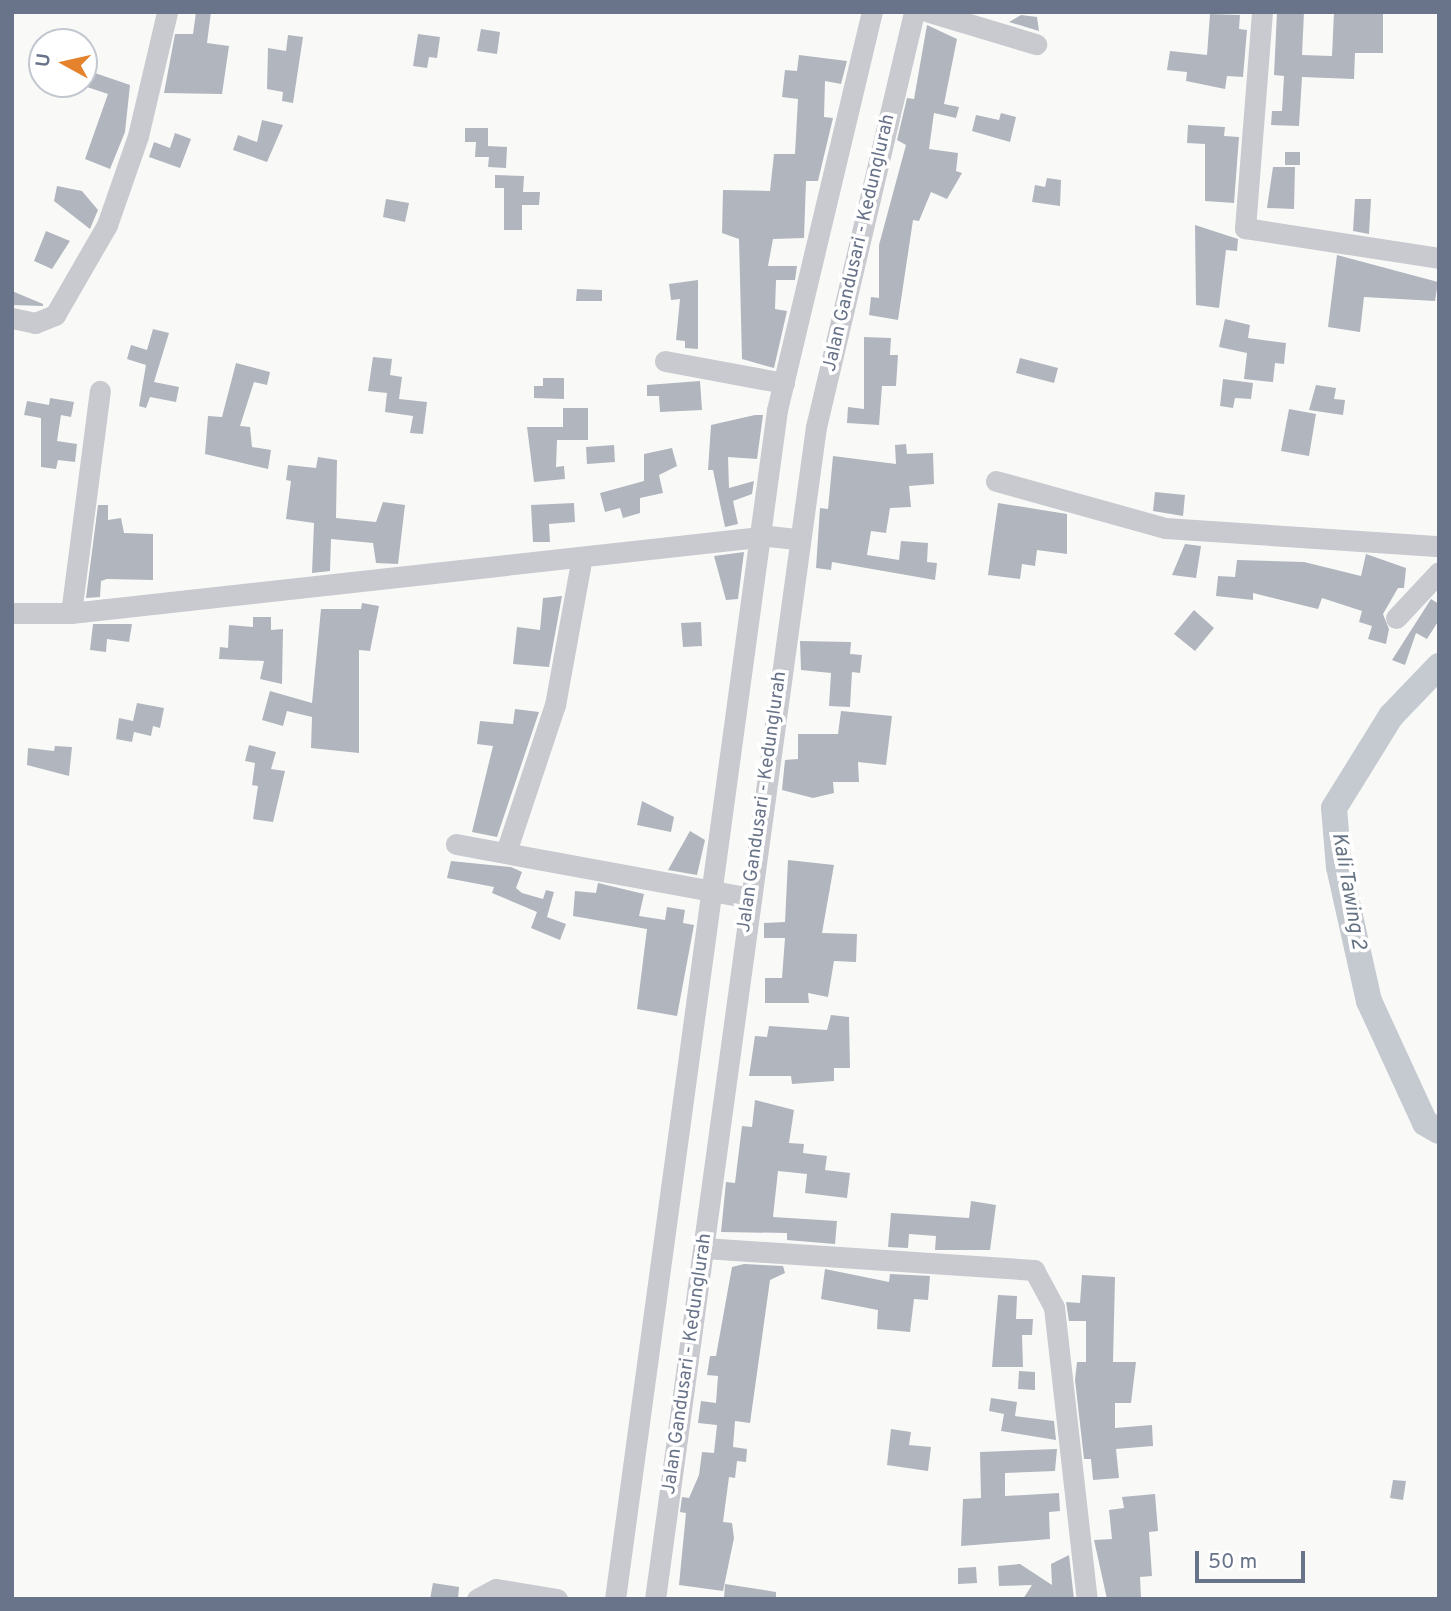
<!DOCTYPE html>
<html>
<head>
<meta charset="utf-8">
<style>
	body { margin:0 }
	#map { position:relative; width:1451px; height:1611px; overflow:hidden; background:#f9faf8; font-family:Overpass,sans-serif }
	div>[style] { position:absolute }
	.river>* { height:26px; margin:-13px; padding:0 13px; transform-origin:13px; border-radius:13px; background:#c5cad1 }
	.building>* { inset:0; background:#b0b5be }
	.minor>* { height:21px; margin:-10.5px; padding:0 10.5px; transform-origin:10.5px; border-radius:10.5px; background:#c8cacf }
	span { translate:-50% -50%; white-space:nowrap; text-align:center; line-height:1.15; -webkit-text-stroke:7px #fff; paint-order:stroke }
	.street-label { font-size:19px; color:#697389 }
	.water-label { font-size:21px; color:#657383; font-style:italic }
	.frame { position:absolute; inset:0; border:14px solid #697389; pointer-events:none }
	.north { position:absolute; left:28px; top:28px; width:70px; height:70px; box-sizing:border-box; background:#fff; border:2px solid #c3c7d0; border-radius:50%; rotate:278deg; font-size:19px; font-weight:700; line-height:28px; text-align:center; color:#697389 }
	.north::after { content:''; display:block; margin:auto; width:24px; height:32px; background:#e5832d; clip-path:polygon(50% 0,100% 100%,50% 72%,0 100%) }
	.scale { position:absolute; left:1195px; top:1551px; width:110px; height:32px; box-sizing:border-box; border:4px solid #697389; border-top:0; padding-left:9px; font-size:21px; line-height:24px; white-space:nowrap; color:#697389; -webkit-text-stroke:5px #fff; paint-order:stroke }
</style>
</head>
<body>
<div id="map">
	<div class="river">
		<i style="left:1439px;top:666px;width:69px;rotate:133.8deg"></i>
		<i style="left:1391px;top:716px;width:108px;rotate:121.8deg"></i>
		<i style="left:1334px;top:808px;width:59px;rotate:85.2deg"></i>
		<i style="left:1339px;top:867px;width:137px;rotate:77.4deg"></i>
		<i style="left:1369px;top:1001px;width:134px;rotate:65.3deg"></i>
		<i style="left:1425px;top:1123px;width:16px;rotate:30deg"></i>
	</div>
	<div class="building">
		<i style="clip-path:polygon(196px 12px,211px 12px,207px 43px,229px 46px,222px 94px,164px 93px,175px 34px,193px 34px)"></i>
		<i style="clip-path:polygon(1277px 12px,1304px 12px,1302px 55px,1332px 56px,1334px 12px,1383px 12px,1383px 53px,1355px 53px,1354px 79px,1302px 77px,1299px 126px,1271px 125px,1272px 111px,1282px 111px,1284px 76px,1274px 75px)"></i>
		<i style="clip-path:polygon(1210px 14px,1240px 15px,1239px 29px,1247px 30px,1243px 77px,1227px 76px,1225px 89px,1186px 81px,1187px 72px,1167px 70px,1170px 51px,1207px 55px)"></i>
		<i style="clip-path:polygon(1021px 15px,1037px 17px,1039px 31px,1009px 22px)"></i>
		<i style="clip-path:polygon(927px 25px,957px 39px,944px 104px,959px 107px,956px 118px,934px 113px,929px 149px,958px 153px,956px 171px,962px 173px,947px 199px,931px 192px,919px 221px,913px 220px,898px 320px,869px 315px,871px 297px,879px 298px,879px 245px,906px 145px,897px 140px,907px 98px,914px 99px)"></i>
		<i style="clip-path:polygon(481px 29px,500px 32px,497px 54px,477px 51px)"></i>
		<i style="clip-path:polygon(418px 34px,440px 37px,437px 58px,429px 57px,427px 68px,413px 66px)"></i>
		<i style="clip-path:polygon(288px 35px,303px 37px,293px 103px,282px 101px,283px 92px,267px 89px,268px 48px,286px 51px)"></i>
		<i style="clip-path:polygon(799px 55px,847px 61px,841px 84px,825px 81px,824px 117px,833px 118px,818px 181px,806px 181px,804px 238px,773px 239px,768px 266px,797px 266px,795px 280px,776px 280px,775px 309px,787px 311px,774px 368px,742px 359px,739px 239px,722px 233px,723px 190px,770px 191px,774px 154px,795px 154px,798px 99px,782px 97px,785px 70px,797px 71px)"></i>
		<i style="clip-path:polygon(92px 72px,130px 85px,125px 132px,110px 169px,85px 159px,108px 94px,87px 87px)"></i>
		<i style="clip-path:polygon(1001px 113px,1016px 117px,1010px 142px,972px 131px,976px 115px,999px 120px)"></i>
		<i style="clip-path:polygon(262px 120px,283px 125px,267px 162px,233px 150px,238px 135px,257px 142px)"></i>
		<i style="clip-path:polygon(1188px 125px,1225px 127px,1224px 136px,1239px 137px,1234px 203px,1205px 201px,1205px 144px,1187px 143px)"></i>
		<i style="clip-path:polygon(465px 128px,488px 128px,488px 146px,507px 147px,506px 168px,488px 167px,489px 157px,475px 157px,476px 142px,465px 142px)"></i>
		<i style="clip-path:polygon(175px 133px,191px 139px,180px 168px,149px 157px,154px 142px,170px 148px)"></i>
		<i style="clip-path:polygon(1285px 152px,1300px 152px,1300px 165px,1285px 165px)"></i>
		<i style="clip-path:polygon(1273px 167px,1295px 167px,1294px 209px,1267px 208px)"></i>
		<i style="clip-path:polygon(495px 175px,524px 176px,523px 192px,540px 192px,539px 205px,522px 205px,522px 230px,504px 230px,504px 188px,495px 188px)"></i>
		<i style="clip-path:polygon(1047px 178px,1061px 180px,1060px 206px,1032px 202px,1035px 185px,1045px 187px)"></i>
		<i style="clip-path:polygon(57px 186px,82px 191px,98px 210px,90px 229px,54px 201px)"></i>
		<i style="clip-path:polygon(386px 199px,409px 203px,405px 222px,383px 217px)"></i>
		<i style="clip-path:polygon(1355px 199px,1371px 199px,1369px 234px,1353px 231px)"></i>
		<i style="clip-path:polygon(1195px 225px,1238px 239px,1237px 251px,1226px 250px,1219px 308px,1196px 305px)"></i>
		<i style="clip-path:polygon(46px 231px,70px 241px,52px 269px,34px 261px)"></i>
		<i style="clip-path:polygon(1337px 255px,1438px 282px,1435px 301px,1364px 297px,1360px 332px,1328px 327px)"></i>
		<i style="clip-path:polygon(698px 280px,698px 349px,685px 348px,685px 341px,676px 340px,680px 299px,671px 300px,669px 284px)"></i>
		<i style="clip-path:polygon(577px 289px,602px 290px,602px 301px,576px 301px)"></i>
		<i style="clip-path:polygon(12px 291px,43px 304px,43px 306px,12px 305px)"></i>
		<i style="clip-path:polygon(1225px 319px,1250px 325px,1248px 338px,1286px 343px,1284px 364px,1275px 363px,1273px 382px,1244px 379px,1247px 353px,1219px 347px)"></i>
		<i style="clip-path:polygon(153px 329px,169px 333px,154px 382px,179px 387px,176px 402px,150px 397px,146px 408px,139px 406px,146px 365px,127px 359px,131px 345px,147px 350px)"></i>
		<i style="clip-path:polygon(864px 337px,891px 338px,890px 355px,898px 355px,896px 386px,882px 386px,879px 425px,847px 423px,848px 407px,864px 409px)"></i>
		<i style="clip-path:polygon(373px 357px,392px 359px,390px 375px,402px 377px,399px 399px,427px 402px,423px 434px,410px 433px,413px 416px,385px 412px,387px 393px,368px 391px)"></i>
		<i style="clip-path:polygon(1020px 358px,1058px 368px,1054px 383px,1016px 373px)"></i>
		<i style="clip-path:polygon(236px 363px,270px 372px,267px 385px,254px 382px,240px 426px,250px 427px,252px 447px,271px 450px,268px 469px,205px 454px,208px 416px,222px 417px)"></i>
		<i style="clip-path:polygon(543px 378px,564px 378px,564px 399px,534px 398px,534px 386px,543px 386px)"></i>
		<i style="clip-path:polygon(1223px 379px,1253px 383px,1251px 399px,1235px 398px,1233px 408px,1220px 406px)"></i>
		<i style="clip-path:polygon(700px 381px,702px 410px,660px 412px,659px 396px,647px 396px,647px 385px)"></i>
		<i style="clip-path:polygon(1316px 385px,1336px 388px,1334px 399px,1345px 400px,1343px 415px,1309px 410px)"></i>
		<i style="clip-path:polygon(50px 398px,74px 402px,71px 417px,61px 415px,57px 441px,77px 444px,75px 462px,58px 460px,56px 469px,41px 467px,41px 418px,24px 415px,27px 401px,49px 405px)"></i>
		<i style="clip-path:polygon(563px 408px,588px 408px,588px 440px,557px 440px,556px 467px,564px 466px,565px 479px,534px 482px,527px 427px,563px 427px)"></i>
		<i style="clip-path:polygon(1289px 409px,1316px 414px,1309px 456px,1281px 451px)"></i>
		<i style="clip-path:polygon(755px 415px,763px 415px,757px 459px,728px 457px,729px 488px,754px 481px,752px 494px,733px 501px,738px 524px,725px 527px,713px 470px,708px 470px,711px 425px)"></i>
		<i style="clip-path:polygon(906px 444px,907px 454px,933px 453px,934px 484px,909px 486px,911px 507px,890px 508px,886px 533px,871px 531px,867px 555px,899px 560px,901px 541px,928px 543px,927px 562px,937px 563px,935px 580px,832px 562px,831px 570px,816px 568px,820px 508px,828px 509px,833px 456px,896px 464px,895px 445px)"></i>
		<i style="clip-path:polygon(614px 445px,615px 462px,587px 464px,586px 447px)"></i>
		<i style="clip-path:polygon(672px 448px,677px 466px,659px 475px,663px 493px,640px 498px,640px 513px,623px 518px,620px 508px,605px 512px,600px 493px,644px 481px,644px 454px)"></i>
		<i style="clip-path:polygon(318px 457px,337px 460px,336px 518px,376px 522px,383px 502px,405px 505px,398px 564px,376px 563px,373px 543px,331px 539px,330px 571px,312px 573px,314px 523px,286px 519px,291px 481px,286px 480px,288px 465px,316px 468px)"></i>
		<i style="clip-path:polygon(1155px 492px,1185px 495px,1183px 516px,1153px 511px)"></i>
		<i style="clip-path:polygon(574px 503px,575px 522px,549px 524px,550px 542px,533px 542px,531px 505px)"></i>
		<i style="clip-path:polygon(998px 503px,1067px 514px,1067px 554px,1037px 550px,1035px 566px,1022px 564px,1020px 579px,988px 575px)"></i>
		<i style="clip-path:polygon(98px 505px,108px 505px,108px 520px,121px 518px,124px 533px,153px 534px,153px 580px,107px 579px,101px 581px,100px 597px,86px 598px)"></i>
		<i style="clip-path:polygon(1185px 544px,1201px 546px,1196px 578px,1172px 575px)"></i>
		<i style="clip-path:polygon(744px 552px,738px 599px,726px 600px,714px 556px)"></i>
		<i style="clip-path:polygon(1366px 554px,1406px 568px,1404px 588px,1398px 588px,1383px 614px,1389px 629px,1386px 644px,1368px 639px,1372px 626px,1359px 622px,1362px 611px,1322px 598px,1318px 609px,1253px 593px,1253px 600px,1216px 596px,1218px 576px,1235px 577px,1237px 560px,1304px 562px,1361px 576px)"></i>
		<i style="clip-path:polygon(562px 596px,549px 667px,513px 664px,517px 627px,540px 630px,543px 598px)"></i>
		<i style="clip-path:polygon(1431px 599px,1439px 604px,1439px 620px,1427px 639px,1416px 633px,1405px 665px,1392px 660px)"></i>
		<i style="clip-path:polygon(362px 603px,379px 606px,370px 651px,359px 650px,359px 753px,311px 748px,312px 717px,287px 711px,283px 726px,262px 720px,270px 691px,312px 703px,321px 609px,361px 609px)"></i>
		<i style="clip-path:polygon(1194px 610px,1214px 628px,1195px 651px,1174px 634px)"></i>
		<i style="clip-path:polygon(253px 617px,271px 617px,271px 630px,283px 629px,282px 684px,260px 679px,264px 661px,219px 659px,220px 647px,228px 648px,229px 625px,253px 627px)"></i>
		<i style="clip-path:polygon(701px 622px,702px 646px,683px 647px,681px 623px)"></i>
		<i style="clip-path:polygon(93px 624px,132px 624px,129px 642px,107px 639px,106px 652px,90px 650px)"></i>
		<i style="clip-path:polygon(800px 641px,851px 642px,850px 654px,862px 655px,860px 673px,852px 672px,850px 707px,829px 706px,831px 673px,801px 670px)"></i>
		<i style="clip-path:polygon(137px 703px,164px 708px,160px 728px,153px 726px,151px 736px,134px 732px,132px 742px,116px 739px,119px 718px,133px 721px)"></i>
		<i style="clip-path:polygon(515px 709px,539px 712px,497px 837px,472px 832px,493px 746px,477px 744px,480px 721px,513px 724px)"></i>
		<i style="clip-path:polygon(841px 711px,892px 716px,886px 765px,858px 762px,859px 782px,833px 782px,834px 793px,813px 798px,782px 790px,785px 760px,798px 759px,798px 734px,838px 734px)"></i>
		<i style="clip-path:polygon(249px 745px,276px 752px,271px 769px,285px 771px,273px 822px,253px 819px,258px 786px,252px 785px,255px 763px,245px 761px)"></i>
		<i style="clip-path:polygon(55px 746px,72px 747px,69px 776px,27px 765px,28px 748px,54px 751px)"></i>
		<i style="clip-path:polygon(642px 801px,674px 817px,671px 832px,637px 825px)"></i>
		<i style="clip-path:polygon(690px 831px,705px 840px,697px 875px,668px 870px)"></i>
		<i style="clip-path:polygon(788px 860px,834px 865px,822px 933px,857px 934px,856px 962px,834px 961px,828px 997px,808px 993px,809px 1003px,765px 1003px,765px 978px,782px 978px,785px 938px,764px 938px,764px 923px,785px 922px)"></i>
		<i style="clip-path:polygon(451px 861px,511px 867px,522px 872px,516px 888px,522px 893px,543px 899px,546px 890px,554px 892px,547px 917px,566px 924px,560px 940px,531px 928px,537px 912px,492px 893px,494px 887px,447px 878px)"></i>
		<i style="clip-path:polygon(598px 883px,644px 894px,639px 916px,665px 920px,667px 907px,685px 910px,683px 923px,694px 925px,677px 1016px,637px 1009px,647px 929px,573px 916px,575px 891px,596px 893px)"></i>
		<i style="clip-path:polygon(831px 1015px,849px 1017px,850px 1068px,834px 1068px,834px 1081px,792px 1084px,791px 1076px,749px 1076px,755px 1036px,767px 1037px,769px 1026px,827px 1030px)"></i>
		<i style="clip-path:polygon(755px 1100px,794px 1110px,789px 1143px,804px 1144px,803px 1153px,827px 1156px,825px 1170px,850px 1173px,847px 1198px,805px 1193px,807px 1174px,778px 1171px,773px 1217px,837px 1221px,835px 1244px,787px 1240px,787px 1233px,721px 1232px,726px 1182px,735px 1183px,742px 1126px,752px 1127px)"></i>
		<i style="clip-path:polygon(971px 1201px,996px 1205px,990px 1250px,935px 1250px,936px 1236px,909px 1234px,908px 1248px,888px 1247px,891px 1213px,969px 1218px)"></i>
		<i style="clip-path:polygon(744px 1264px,783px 1266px,785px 1273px,770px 1280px,750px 1423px,735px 1421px,733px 1447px,747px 1449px,746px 1462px,737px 1461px,735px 1478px,729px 1477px,723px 1522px,732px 1523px,734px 1538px,723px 1591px,679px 1585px,686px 1513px,680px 1512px,682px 1497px,689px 1498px,699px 1475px,702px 1452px,714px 1453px,717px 1425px,698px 1423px,701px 1401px,716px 1403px,718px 1376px,707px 1375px,710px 1356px,716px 1356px,732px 1267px)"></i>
		<i style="clip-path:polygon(825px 1269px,889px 1282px,890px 1274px,930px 1276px,928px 1300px,914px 1299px,910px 1332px,877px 1329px,878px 1310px,821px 1299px)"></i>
		<i style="clip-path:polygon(1082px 1275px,1115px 1277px,1113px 1362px,1136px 1362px,1131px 1403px,1115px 1403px,1115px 1428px,1152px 1425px,1153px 1446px,1116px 1449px,1119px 1478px,1093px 1480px,1091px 1459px,1084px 1459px,1075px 1380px,1077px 1362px,1086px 1362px,1086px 1321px,1069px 1321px,1066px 1302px,1080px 1303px)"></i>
		<i style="clip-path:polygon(998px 1295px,1017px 1296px,1016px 1319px,1033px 1319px,1032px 1335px,1022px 1335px,1023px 1367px,992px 1367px)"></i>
		<i style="clip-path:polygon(1019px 1371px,1035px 1372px,1035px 1390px,1018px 1389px)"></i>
		<i style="clip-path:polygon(991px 1398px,1017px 1402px,1015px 1416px,1054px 1421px,1056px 1440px,1001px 1431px,1004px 1414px,989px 1411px)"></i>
		<i style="clip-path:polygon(891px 1429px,911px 1432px,909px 1445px,931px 1447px,928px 1471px,887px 1465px)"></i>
		<i style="clip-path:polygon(1057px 1449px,1055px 1471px,1005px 1473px,1005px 1496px,1059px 1493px,1060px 1511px,1049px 1512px,1050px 1539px,961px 1546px,963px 1499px,981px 1498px,980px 1452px)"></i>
		<i style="clip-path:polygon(1393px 1480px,1406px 1481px,1403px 1500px,1390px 1498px)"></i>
		<i style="clip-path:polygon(1155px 1494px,1158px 1531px,1149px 1532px,1152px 1576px,1140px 1577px,1141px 1599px,1107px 1599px,1094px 1540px,1112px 1539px,1109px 1510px,1124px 1508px,1122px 1497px)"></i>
		<i style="clip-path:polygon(1069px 1555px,1074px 1599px,1023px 1599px,1032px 1585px,999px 1586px,998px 1566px,1020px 1564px,1052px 1585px,1051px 1564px)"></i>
		<i style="clip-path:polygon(976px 1567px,977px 1583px,958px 1584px,958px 1568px)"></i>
		<i style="clip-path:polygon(433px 1583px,459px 1587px,458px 1599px,430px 1599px)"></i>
		<i style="clip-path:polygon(725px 1584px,776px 1592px,776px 1599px,724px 1598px)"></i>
	</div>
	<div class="minor">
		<i style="left:929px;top:12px;width:112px;rotate:16.7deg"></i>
		<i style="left:1262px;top:12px;width:217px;rotate:94.5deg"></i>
		<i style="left:1245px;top:228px;width:196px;rotate:8.8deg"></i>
		<i style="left:12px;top:318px;width:24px;rotate:12deg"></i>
		<i style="left:35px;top:323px;width:22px;rotate:-22deg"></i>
		<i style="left:55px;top:315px;width:104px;rotate:-60deg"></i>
		<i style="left:107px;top:225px;width:94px;rotate:-70.8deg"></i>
		<i style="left:138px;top:136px;width:127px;rotate:-76.8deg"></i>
		<i style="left:665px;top:361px;width:121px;rotate:10.5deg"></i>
		<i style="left:996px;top:481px;width:175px;rotate:15.5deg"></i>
		<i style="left:1165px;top:528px;width:275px;rotate:3.8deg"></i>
		<i style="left:12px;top:613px;width:59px"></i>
		<i style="left:71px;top:613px;width:701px;rotate:-6.3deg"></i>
		<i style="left:768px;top:536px;width:31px;rotate:6deg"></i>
		<i style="left:71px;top:613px;width:224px;rotate:-82.6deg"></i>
		<i style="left:1396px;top:618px;width:63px;rotate:-46.9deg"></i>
		<i style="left:456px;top:844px;width:300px;rotate:10.4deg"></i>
		<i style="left:506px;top:852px;width:155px;rotate:-71.6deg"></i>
		<i style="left:555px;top:705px;width:150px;rotate:-79.7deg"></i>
		<i style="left:704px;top:1248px;width:331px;rotate:3.8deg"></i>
		<i style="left:1034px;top:1270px;width:42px;rotate:61.6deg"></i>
		<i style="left:1054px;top:1307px;width:294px;rotate:83.6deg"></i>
		<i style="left:477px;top:1599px;width:21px;rotate:-28deg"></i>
		<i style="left:496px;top:1589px;width:62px;rotate:9.3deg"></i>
		<i style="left:615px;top:1599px;width:1200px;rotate:-82.24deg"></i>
		<i style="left:777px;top:410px;width:409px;rotate:-76.6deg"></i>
		<i style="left:655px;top:1599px;width:1183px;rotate:-82.18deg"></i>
		<i style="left:816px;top:427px;width:426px;rotate:-76.7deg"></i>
	</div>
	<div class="street-label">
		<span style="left:860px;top:243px;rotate:-77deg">Jalan Gandusari - Kedunglurah</span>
		<span style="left:763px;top:802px;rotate:-82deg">Jalan Gandusari - Kedunglurah</span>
		<span style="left:688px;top:1364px;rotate:-82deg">Jalan Gandusari - Kedunglurah</span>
	</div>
	<div class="water-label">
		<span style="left:1348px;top:891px;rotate:80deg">Kali Tawing 2</span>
	</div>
	<div class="frame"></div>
	<div class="north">U</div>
	<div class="scale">50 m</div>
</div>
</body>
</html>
